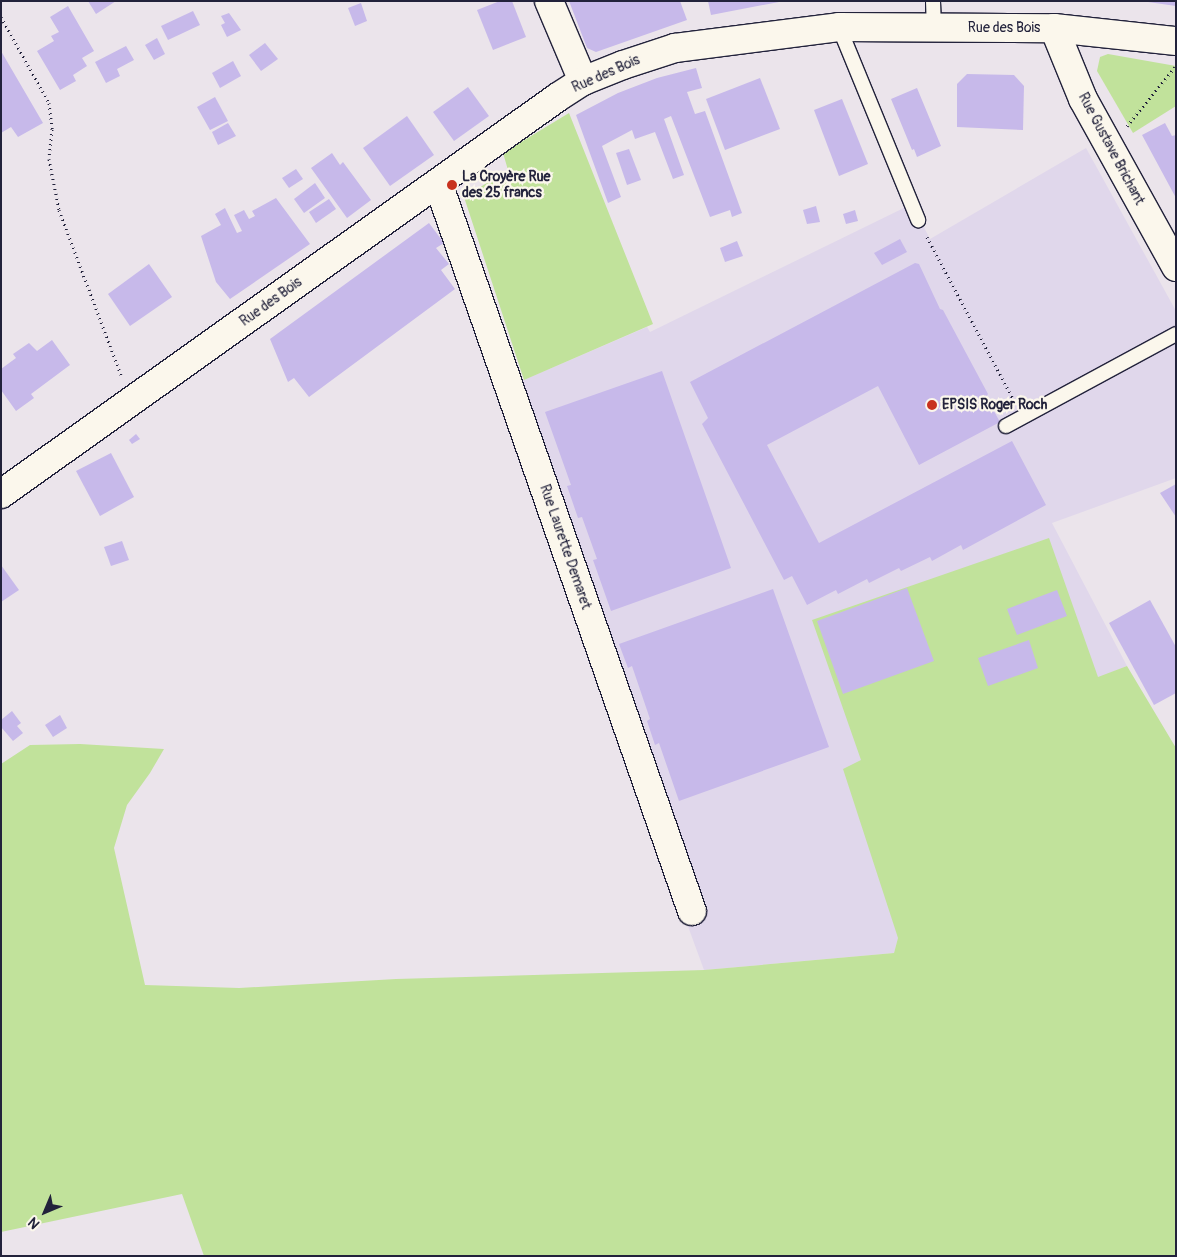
<!DOCTYPE html>
<html>
<head>
<meta charset="utf-8">
<style>
	body { margin:0 }
	#map { position:relative; width:1177px; height:1257px; overflow:hidden; background:#ebe4eb; font-family:Pangolin,sans-serif }
	div>[style] { position:absolute }
	.built>* { inset:0; background:#e0d7eb }
	.green>* { inset:0; background:#c1e29b }
	.building>* { inset:0; background:#c7b9ea }
	.path>* { height:3px; margin-top:-1.5px; transform-origin:0; background:repeating-linear-gradient(90deg,#22223b 0 1px,transparent 0 5px) }
	.roads { filter:drop-shadow(1px 0 #22223b) drop-shadow(-1px 0 #22223b) drop-shadow(0 1px #22223b) drop-shadow(0 -1px #22223b) }
	.lane>* { height:14px; margin:-7px; padding:0 7px; transform-origin:7px; border-radius:7px; background:#fbf7ec }
	.street>* { height:28px; margin:-14px; padding:0 14px; transform-origin:14px; border-radius:14px; background:#fbf7ec }
	.dots>* { width:14px; height:14px; translate:-50% -50%; box-sizing:border-box; border:2px solid #fbf7ec; border-radius:50% }
	span { translate:-50% -50%; white-space:nowrap; text-align:center; line-height:1.15; -webkit-text-stroke:4.5px #fbf7ec; paint-order:stroke }
	.street-label { font-size:14px; color:#22223b }
	.poi-label { font-size:14px; color:#22223b; font-weight:700 }
	.left { translate:0 -50%; text-align:left }
	.frame { position:absolute; inset:0; border:2px solid #22223b; pointer-events:none }
	.north { position:absolute; left:20px; top:1187px; width:50px; height:50px; -webkit-text-stroke:4px #fbf7ec; paint-order:stroke; rotate:225deg; font-size:14px; font-weight:700; line-height:20px; text-align:center; color:#22223b }
	.north::after { content:''; display:block; margin:auto; width:18px; height:22px; background:#22223b; clip-path:polygon(50% 0,100% 100%,50% 72%,0 100%) }
</style>
</head>
<body>
<div id="map">
	<div class="built">
		<i style="clip-path:polygon(1086px 148px,1176px 311px,1176px 478px,1052px 523px,1127px 666px,1098px 678px,898px 939px,894px 953px,704px 970px,682px 910px,519px 382px,647px 327px,650px 332px,912px 204px,930px 239px)"></i>
	</div>
	<div class="green">
		<i style="clip-path:polygon(1108px 54px,1176px 66px,1176px 106px,1133px 133px,1097px 71px,1100px 57px)"></i>
		<i style="clip-path:polygon(569px 113px,653px 324px,524px 380px,464px 197px,508px 170px,503px 153px)"></i>
		<i style="clip-path:polygon(1049px 538px,1098px 677px,1127px 666px,1176px 748px,1176px 1256px,204px 1256px,182px 1194px,1px 1232px,1px 764px,30px 745px,80px 744px,164px 749px,150px 773px,127px 805px,114px 848px,145px 985px,239px 988px,396px 979px,704px 970px,894px 953px,898px 938px,843px 769px,861px 760px,812px 620px)"></i>
	</div>
	<div class="building">
		<i style="clip-path:polygon(88px 1px,116px 1px,96px 14px)"></i>
		<i style="clip-path:polygon(500px 1px,512px 1px,526px 37px,493px 50px,477px 10px)"></i>
		<i style="clip-path:polygon(569px 1px,680px 1px,687px 20px,596px 52px,587px 48px)"></i>
		<i style="clip-path:polygon(708px 1px,778px 1px,779px 2px,711px 15px)"></i>
		<i style="clip-path:polygon(1148px 1px,1176px 1px,1176px 6px,1148px 2px)"></i>
		<i style="clip-path:polygon(361px 3px,367px 21px,355px 26px,348px 8px)"></i>
		<i style="clip-path:polygon(68px 6px,94px 51px,82px 58px,87px 66px,73px 75px,76px 81px,60px 90px,37px 51px,54px 41px,51px 36px,59px 32px,50px 17px)"></i>
		<i style="clip-path:polygon(193px 11px,200px 25px,168px 40px,161px 26px)"></i>
		<i style="clip-path:polygon(229px 13px,241px 30px,227px 37px,221px 25px,225px 23px,221px 16px)"></i>
		<i style="clip-path:polygon(157px 38px,165px 54px,154px 60px,145px 45px)"></i>
		<i style="clip-path:polygon(265px 43px,278px 59px,261px 71px,249px 55px)"></i>
		<i style="clip-path:polygon(126px 46px,134px 60px,117px 69px,120px 76px,106px 83px,95px 62px)"></i>
		<i style="clip-path:polygon(1px 51px,43px 123px,18px 137px,11px 127px,1px 133px)"></i>
		<i style="clip-path:polygon(233px 61px,241px 76px,220px 88px,212px 73px)"></i>
		<i style="clip-path:polygon(696px 68px,702px 88px,687px 92px,695px 114px,705px 111px,742px 213px,732px 217px,730px 210px,710px 217px,671px 116px,664px 119px,684px 175px,673px 179px,655px 132px,635px 139px,632px 130px,602px 146px,621px 197px,608px 203px,576px 115px,618px 93px,657px 78px)"></i>
		<i style="clip-path:polygon(967px 74px,1014px 75px,1024px 86px,1023px 130px,957px 127px,957px 84px)"></i>
		<i style="clip-path:polygon(760px 78px,780px 129px,725px 150px,706px 99px)"></i>
		<i style="clip-path:polygon(468px 87px,489px 116px,454px 141px,433px 112px)"></i>
		<i style="clip-path:polygon(917px 88px,941px 146px,917px 157px,914px 149px,912px 150px,891px 99px)"></i>
		<i style="clip-path:polygon(215px 97px,228px 121px,210px 130px,197px 107px)"></i>
		<i style="clip-path:polygon(842px 99px,868px 164px,839px 176px,814px 110px)"></i>
		<i style="clip-path:polygon(407px 116px,434px 155px,390px 186px,363px 148px)"></i>
		<i style="clip-path:polygon(228px 123px,236px 136px,218px 145px,212px 132px)"></i>
		<i style="clip-path:polygon(1165px 123px,1172px 136px,1176px 135px,1176px 198px,1142px 135px)"></i>
		<i style="clip-path:polygon(629px 149px,641px 180px,627px 185px,616px 153px)"></i>
		<i style="clip-path:polygon(332px 153px,340px 165px,343px 162px,371px 200px,347px 218px,311px 168px)"></i>
		<i style="clip-path:polygon(296px 169px,303px 179px,289px 188px,282px 178px)"></i>
		<i style="clip-path:polygon(315px 183px,325px 198px,304px 213px,294px 199px)"></i>
		<i style="clip-path:polygon(276px 198px,310px 244px,230px 299px,216px 282px,201px 236px,221px 225px,215px 214px,225px 208px,237px 233px,242px 231px,234px 215px,244px 210px,249px 219px,255px 216px,252px 211px)"></i>
		<i style="clip-path:polygon(329px 199px,336px 209px,316px 223px,309px 212px)"></i>
		<i style="clip-path:polygon(816px 206px,820px 222px,807px 224px,803px 210px)"></i>
		<i style="clip-path:polygon(855px 210px,858px 221px,846px 224px,843px 214px)"></i>
		<i style="clip-path:polygon(429px 223px,444px 243px,436px 248px,449px 264px,441px 270px,455px 289px,309px 397px,294px 378px,288px 382px,270px 339px)"></i>
		<i style="clip-path:polygon(900px 239px,907px 252px,882px 265px,874px 253px)"></i>
		<i style="clip-path:polygon(737px 241px,743px 256px,725px 262px,720px 248px)"></i>
		<i style="clip-path:polygon(915px 263px,919px 264px,940px 309px,943px 310px,988px 394px,986px 397px,1000px 422px,919px 465px,878px 386px,767px 445px,819px 543px,1012px 441px,1046px 505px,963px 550px,961px 545px,932px 561px,930px 557px,901px 571px,899px 568px,869px 583px,867px 579px,838px 594px,836px 590px,807px 605px,792px 576px,784px 580px,702px 424px,708px 418px,690px 382px)"></i>
		<i style="clip-path:polygon(149px 264px,172px 297px,130px 326px,108px 294px)"></i>
		<i style="clip-path:polygon(52px 340px,70px 365px,31px 394px,34px 398px,16px 411px,1px 390px,1px 369px,16px 358px,13px 354px,29px 343px,37px 351px)"></i>
		<i style="clip-path:polygon(662px 371px,731px 568px,611px 611px,593px 560px,597px 559px,582px 517px,578px 518px,567px 486px,571px 485px,545px 412px)"></i>
		<i style="clip-path:polygon(136px 434px,140px 439px,132px 444px,129px 440px)"></i>
		<i style="clip-path:polygon(111px 453px,134px 497px,100px 516px,76px 471px)"></i>
		<i style="clip-path:polygon(1176px 484px,1176px 517px,1160px 493px)"></i>
		<i style="clip-path:polygon(122px 541px,129px 560px,111px 566px,104px 547px)"></i>
		<i style="clip-path:polygon(1px 565px,19px 590px,1px 602px)"></i>
		<i style="clip-path:polygon(907px 588px,934px 661px,843px 694px,817px 621px)"></i>
		<i style="clip-path:polygon(773px 589px,829px 747px,679px 801px,659px 743px,655px 745px,647px 721px,650px 719px,632px 666px,628px 668px,619px 644px)"></i>
		<i style="clip-path:polygon(1057px 590px,1067px 616px,1017px 635px,1007px 609px)"></i>
		<i style="clip-path:polygon(1150px 600px,1176px 647px,1176px 693px,1154px 705px,1109px 623px)"></i>
		<i style="clip-path:polygon(1029px 640px,1038px 668px,988px 686px,978px 658px)"></i>
		<i style="clip-path:polygon(12px 711px,21px 723px,17px 726px,23px 733px,13px 741px,1px 727px,1px 720px)"></i>
		<i style="clip-path:polygon(60px 715px,67px 728px,53px 737px,45px 725px)"></i>
	</div>
	<div class="path">
		<i style="left:1px;top:17px;width:98px;rotate:60.8deg"></i>
		<i style="left:49px;top:103px;width:26px;rotate:83deg"></i>
		<i style="left:52px;top:129px;width:30px;rotate:96deg"></i>
		<i style="left:49px;top:159px;width:52px;rotate:78.9deg"></i>
		<i style="left:59px;top:210px;width:176px;rotate:69.4deg"></i>
		<i style="left:1127px;top:126px;width:76px;rotate:-50.9deg"></i>
		<i style="left:927px;top:237px;width:183px;rotate:62deg"></i>
	</div>
	<div class="roads">
		<div class="lane">
			<i style="left:933px;top:1px;width:27px;rotate:88deg"></i>
			<i style="left:839px;top:27px;width:209px;rotate:67.7deg"></i>
			<i style="left:1006px;top:426px;width:193px;rotate:-28.4deg"></i>
		</div>
		<div class="street">
			<i style="left:549px;top:1px;width:87px;rotate:67deg"></i>
			<i style="left:1054px;top:28px;width:77px;rotate:67.8deg"></i>
			<i style="left:1083px;top:99px;width:192px;rotate:61deg"></i>
			<i style="left:438px;top:183px;width:771px;rotate:70.77deg"></i>
			<i style="left:1px;top:494px;width:684px;rotate:-35.48deg"></i>
			<i style="left:558px;top:97px;width:30px;rotate:-33deg"></i>
			<i style="left:583px;top:81px;width:43px;rotate:-21.8deg"></i>
			<i style="left:623px;top:65px;width:55px;rotate:-18.1deg"></i>
			<i style="left:675px;top:48px;width:165px;rotate:-7.3deg"></i>
			<i style="left:839px;top:27px;width:215px;rotate:0.3deg"></i>
			<i style="left:1054px;top:28px;width:123px;rotate:6.1deg"></i>
		</div>
	</div>
	<div class="dots">
		<i style="left:452px;top:185px;background:#c8321e"></i>
		<i style="left:932px;top:405px;background:#c8321e"></i>
	</div>
	<div class="street-label">
		<span style="left:1004px;top:28px">Rue des Bois</span>
		<span style="left:606px;top:74px;rotate:-24deg">Rue des Bois</span>
		<span style="left:1111px;top:149px;rotate:62deg">Rue Gustave Brichant</span>
		<span style="left:271px;top:302px;rotate:-36deg">Rue des Bois</span>
		<span style="left:565px;top:547px;rotate:71deg">Rue Laurette Demaret</span>
	</div>
	<div class="poi-label">
		<span class="left" style="left:462px;top:185px">La Croyère Rue<br>des 25 francs</span>
		<span class="left" style="left:942px;top:405px">EPSIS Roger Roch</span>
	</div>
	<div class="frame"></div>
	<div class="north">N</div>
</div>
</body>
</html>
